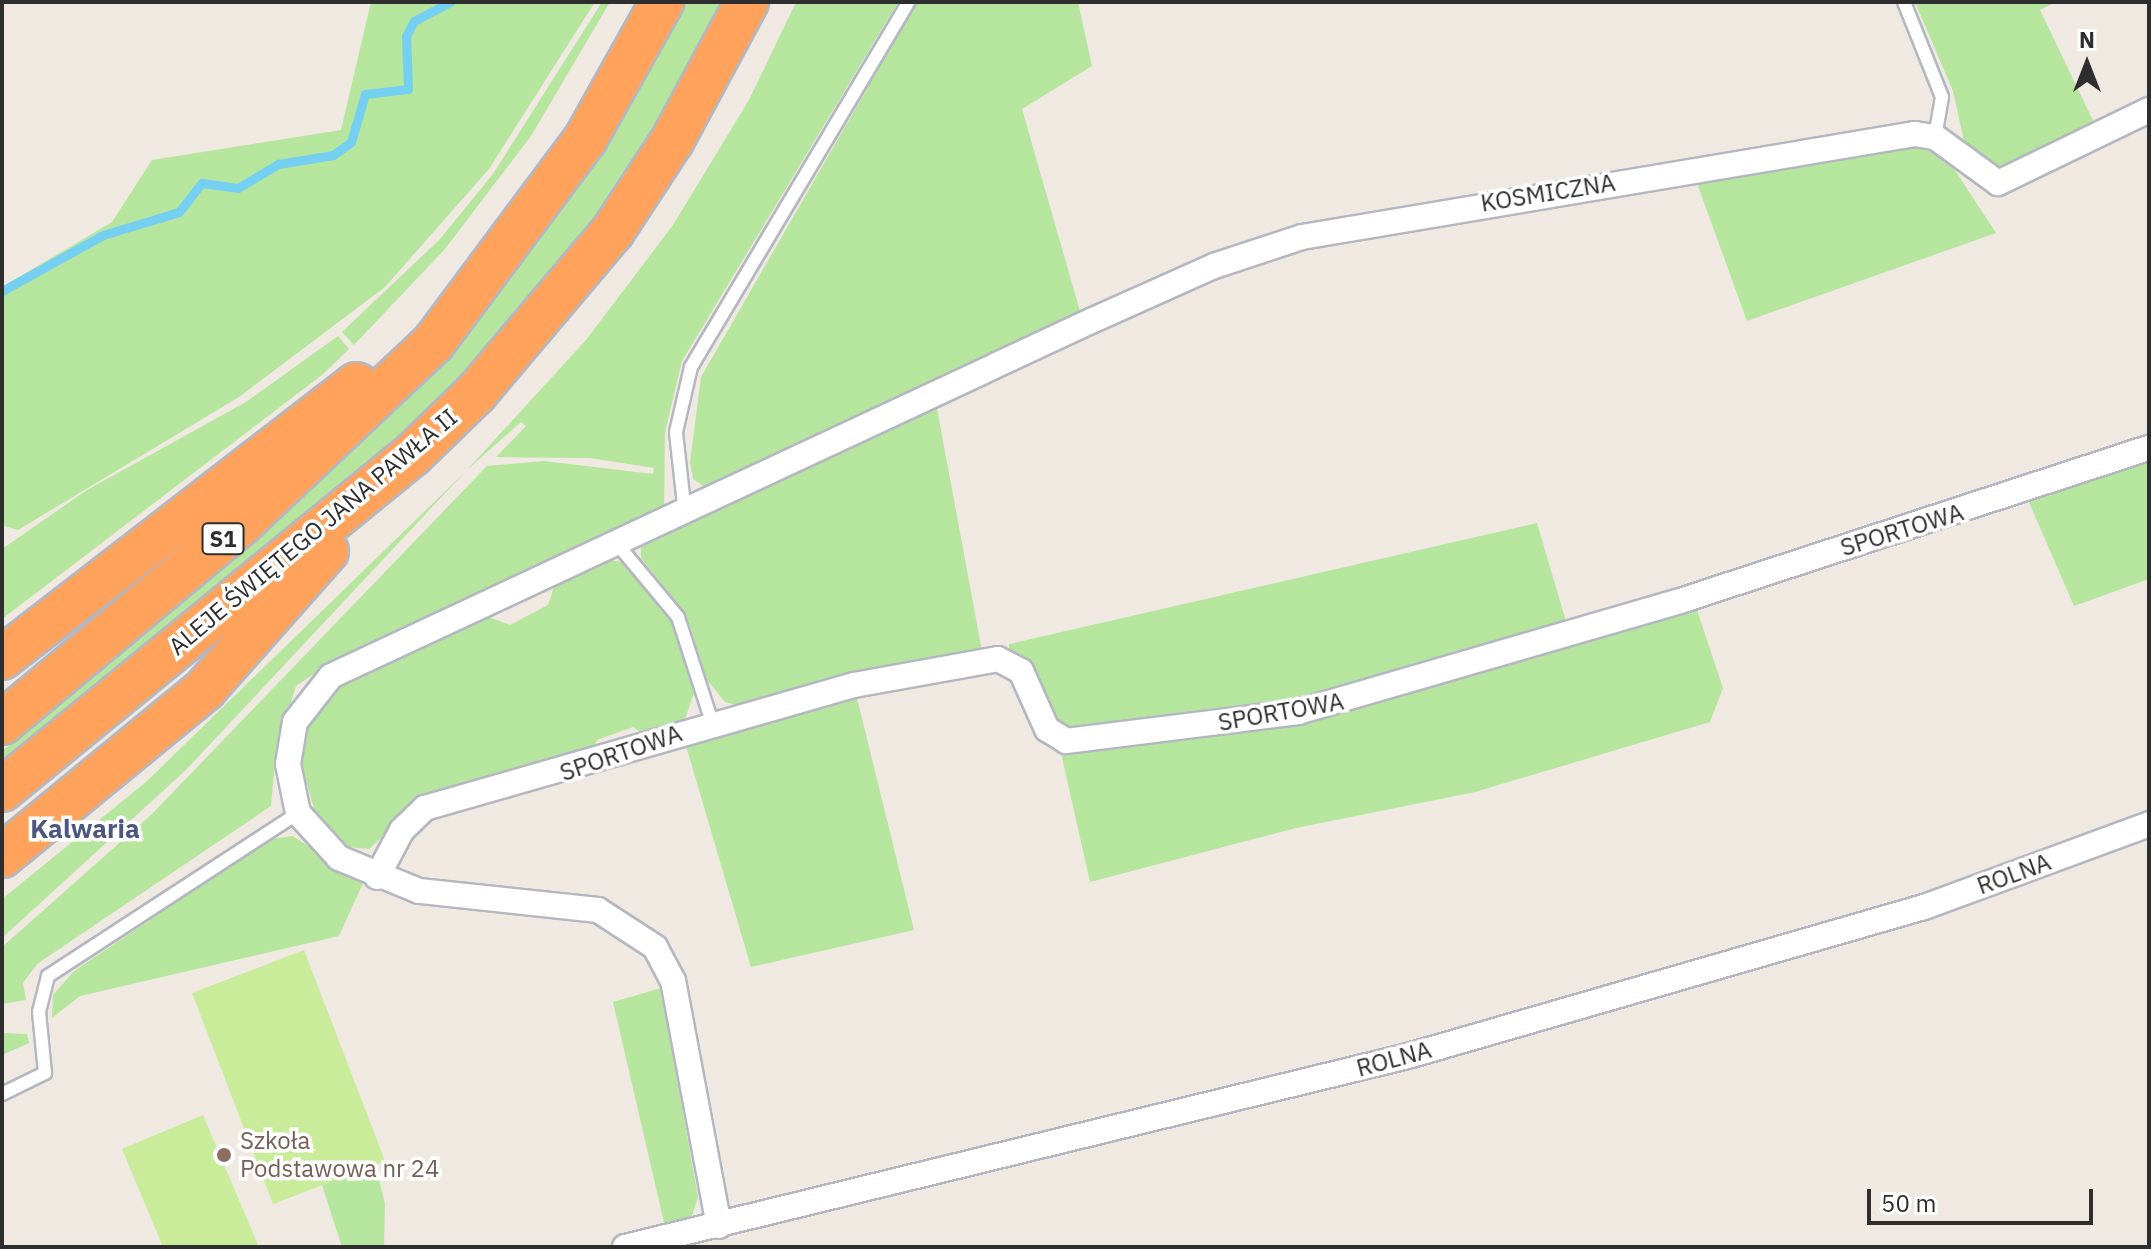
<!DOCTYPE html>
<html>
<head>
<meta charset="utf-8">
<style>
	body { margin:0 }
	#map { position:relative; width:2151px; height:1249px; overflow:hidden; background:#efe9e1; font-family:"IBM Plex Sans",sans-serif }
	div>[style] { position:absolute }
	.green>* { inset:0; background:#b6e59e }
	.pitch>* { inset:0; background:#c9ec9a }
	.stream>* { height:9px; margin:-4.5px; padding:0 4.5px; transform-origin:4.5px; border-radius:4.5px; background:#75cff0 }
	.roads { filter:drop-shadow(2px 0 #b4b7c1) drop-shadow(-2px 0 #b4b7c1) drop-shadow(0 2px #b4b7c1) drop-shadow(0 -2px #b4b7c1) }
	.service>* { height:12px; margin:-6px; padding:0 6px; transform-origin:6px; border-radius:6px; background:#fff }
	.minor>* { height:24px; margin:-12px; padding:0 12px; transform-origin:12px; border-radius:12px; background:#fff }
	.motorway>* { height:42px; margin:-21px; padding:0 21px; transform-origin:21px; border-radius:21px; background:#ffa35c }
	.dots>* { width:22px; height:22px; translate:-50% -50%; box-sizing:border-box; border:4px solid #fff; border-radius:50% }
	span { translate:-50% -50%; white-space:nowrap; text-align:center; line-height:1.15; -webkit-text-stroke:7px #fff; paint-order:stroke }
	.shield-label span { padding:2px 6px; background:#fff; border:2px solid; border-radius:6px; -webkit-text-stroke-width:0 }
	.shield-label { font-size:22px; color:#2e2e2e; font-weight:700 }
	.street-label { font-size:24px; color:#2e2e2e }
	.education-label { font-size:24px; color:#785e54 }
	.left { translate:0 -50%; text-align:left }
	.neighbourhood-label { font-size:26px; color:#4d5680; font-weight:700 }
	.frame { position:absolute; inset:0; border:4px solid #2e2e2e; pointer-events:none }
	.north { position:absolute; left:2047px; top:24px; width:80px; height:80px; -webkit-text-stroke:6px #fff; paint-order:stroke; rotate:0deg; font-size:22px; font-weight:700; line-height:32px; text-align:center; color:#2e2e2e }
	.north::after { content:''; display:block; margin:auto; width:28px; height:36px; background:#2e2e2e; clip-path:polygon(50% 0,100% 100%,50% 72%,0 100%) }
	.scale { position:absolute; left:1867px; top:1189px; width:226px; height:36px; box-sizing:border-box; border:4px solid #2e2e2e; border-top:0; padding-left:10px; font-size:24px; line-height:28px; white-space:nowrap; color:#2e2e2e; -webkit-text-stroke:6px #fff; paint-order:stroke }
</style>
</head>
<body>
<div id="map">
	<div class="green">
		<i style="clip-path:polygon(371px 2px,595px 2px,489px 169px,385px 287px,239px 397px,18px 530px,2px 525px,2px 287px,112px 222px,152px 160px,341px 130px)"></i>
		<i style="clip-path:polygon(602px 2px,610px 2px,531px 136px,445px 249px,354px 345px,342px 332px,440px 239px,493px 174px)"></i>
		<i style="clip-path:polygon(687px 2px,724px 2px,617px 191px,530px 304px,409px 430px,2px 767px,2px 751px,241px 554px,438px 361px,572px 195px)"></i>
		<i style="clip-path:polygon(796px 2px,898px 2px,682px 361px,665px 432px,664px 515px,445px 620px,335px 659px,296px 686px,276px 751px,271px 806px,37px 964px,23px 983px,26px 1000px,2px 1004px,2px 947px,151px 815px,487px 466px,544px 461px,653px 474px,654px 468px,590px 458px,496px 457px,526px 426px,521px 422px,467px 470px,586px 340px,673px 225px,749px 100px)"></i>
		<i style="clip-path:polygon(917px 2px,1078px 2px,1092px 66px,1022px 109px,1082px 318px,711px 491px,693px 479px,690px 462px,701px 377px)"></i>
		<i style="clip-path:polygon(1915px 2px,2056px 2px,2040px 10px,2096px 127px,2014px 174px,1990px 171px,1964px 141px,1953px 91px)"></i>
		<i style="clip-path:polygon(1905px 142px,1947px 158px,1996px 233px,1747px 321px,1694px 175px)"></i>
		<i style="clip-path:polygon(338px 336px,349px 349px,322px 375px,2px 619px,2px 549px,87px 490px,246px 402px)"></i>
		<i style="clip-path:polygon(936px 403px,982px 651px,739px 706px,725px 702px,707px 680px,686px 614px,641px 558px,641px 543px)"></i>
		<i style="clip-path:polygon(2149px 454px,2149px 579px,2074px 606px,2028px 500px)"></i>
		<i style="clip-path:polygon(464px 473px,186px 770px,2px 938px,2px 899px,146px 782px)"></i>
		<i style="clip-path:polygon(1537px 523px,1568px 628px,1295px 706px,1081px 734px,1055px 724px,1009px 652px,1009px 644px)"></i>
		<i style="clip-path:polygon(609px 560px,623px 562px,675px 622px,694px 693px,685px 719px,643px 734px,633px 727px,597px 740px,591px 754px,426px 797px,369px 849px,345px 847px,317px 819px,300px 759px,308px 724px,332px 691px,486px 616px,510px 625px,548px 605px,556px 581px)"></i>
		<i style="clip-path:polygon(1695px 604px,1723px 688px,1710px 722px,1475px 792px,1296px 828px,1090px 882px,1061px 753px,1265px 725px)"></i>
		<i style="clip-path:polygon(855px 690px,914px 930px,751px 967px,684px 739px)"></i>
		<i style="clip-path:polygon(293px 836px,363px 883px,339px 936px,80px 996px,52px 1018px,53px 995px,74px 971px,271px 839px)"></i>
		<i style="clip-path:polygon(661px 988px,698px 1197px,691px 1219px,666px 1231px,613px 1002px)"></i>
		<i style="clip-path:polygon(2px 1033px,27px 1034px,29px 1043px,2px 1055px)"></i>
		<i style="clip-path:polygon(375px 1165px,385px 1203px,384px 1247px,342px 1247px,322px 1185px)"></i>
	</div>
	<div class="pitch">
		<i style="clip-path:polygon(304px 950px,385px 1161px,273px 1204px,192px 993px)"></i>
		<i style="clip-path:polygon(203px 1115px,259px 1247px,163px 1247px,122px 1149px)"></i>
	</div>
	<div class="stream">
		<i style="left:2px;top:291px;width:115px;rotate:-29deg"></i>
		<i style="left:103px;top:235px;width:79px;rotate:-16.8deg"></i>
		<i style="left:179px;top:212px;width:37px;rotate:-52deg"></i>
		<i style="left:202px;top:183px;width:36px;rotate:8deg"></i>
		<i style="left:238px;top:188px;width:47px;rotate:-31deg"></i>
		<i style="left:278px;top:164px;width:56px;rotate:-9.3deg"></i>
		<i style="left:333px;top:155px;width:22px;rotate:-36deg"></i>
		<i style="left:351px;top:142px;width:50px;rotate:-73.7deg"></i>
		<i style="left:365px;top:94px;width:43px;rotate:-6.6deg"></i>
		<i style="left:408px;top:89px;width:53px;rotate:-92.2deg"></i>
		<i style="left:406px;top:36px;width:17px;rotate:-62deg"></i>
		<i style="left:414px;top:21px;width:41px;rotate:-27.8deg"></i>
	</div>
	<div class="roads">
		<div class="service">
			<i style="left:1904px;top:2px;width:102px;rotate:68.2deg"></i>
			<i style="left:1942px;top:97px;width:41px;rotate:99.9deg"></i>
			<i style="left:685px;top:514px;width:82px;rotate:-96.3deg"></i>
			<i style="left:676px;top:432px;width:67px;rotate:-77deg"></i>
			<i style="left:691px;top:367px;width:425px;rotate:-59.2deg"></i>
			<i style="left:618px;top:545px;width:94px;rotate:50.2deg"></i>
			<i style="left:678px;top:617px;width:110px;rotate:72.1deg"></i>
			<i style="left:2px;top:1094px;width:48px;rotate:-26deg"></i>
			<i style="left:45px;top:1073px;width:61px;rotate:-95.6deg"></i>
			<i style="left:39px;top:1012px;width:37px;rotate:-76deg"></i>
			<i style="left:48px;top:976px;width:298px;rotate:-33.1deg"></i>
		</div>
		<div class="minor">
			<i style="left:377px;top:877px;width:53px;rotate:-62deg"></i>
			<i style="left:402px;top:830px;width:32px;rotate:-44deg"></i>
			<i style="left:425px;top:808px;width:446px;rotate:-16deg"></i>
			<i style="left:854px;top:685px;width:146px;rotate:-10.2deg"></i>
			<i style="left:998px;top:659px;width:26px;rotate:28deg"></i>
			<i style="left:1021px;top:671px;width:64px;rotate:65.9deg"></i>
			<i style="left:1047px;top:729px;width:22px;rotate:32deg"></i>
			<i style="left:1066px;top:741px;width:234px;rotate:-7.1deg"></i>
			<i style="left:1298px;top:712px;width:398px;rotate:-16.2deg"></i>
			<i style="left:1680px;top:601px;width:493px;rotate:-18.1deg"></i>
			<i style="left:719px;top:1226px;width:249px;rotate:-100.6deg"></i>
			<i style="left:673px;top:981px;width:38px;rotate:-118deg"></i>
			<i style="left:655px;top:947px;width:68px;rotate:-147deg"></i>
			<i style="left:598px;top:910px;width:180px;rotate:-173.9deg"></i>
			<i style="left:419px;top:891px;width:87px;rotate:-157.6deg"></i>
			<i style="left:339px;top:858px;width:61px;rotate:-132.3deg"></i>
			<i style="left:298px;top:813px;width:50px;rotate:-101.5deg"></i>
			<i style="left:288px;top:764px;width:43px;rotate:-80.5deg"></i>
			<i style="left:295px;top:722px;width:58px;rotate:-52deg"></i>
			<i style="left:331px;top:676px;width:839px;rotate:-25.04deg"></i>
			<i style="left:1091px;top:321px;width:135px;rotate:-24.1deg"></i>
			<i style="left:1214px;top:266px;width:93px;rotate:-18.2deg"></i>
			<i style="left:1302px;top:237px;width:622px;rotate:-9.54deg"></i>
			<i style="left:1915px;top:134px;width:20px;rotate:9deg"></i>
			<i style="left:1935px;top:137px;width:78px;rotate:36.1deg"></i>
			<i style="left:1998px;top:183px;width:168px;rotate:-25.8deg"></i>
			<i style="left:625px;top:1247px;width:806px;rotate:-13.71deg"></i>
			<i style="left:1408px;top:1056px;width:537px;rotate:-16.11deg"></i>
			<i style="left:1924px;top:907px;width:240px;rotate:-20.2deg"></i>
		</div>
		<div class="motorway">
			<i style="left:2px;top:658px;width:448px;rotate:-37.7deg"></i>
			<i style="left:2px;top:723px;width:311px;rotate:-39.8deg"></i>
			<i style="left:241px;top:524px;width:265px;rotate:-43.3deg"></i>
			<i style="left:434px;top:342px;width:254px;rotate:-53.3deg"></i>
			<i style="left:586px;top:138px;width:156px;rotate:-60.8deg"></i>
			<i style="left:2px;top:790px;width:531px;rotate:-39.27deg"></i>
			<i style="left:413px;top:454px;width:88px;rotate:-44.1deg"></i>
			<i style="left:476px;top:393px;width:212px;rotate:-49.8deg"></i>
			<i style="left:613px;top:231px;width:108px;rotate:-56.8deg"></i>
			<i style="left:672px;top:141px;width:158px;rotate:-61.7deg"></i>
			<i style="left:2px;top:856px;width:263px;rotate:-39.4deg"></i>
			<i style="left:205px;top:689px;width:184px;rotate:-48.5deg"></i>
		</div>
	</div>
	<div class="dots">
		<i style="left:224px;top:1155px;background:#8d6e63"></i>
	</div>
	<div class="shield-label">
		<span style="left:223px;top:539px">S1</span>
	</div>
	<div class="street-label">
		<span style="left:1548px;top:193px;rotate:-9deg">KOSMICZNA</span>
		<span style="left:1902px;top:530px;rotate:-17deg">SPORTOWA</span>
		<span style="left:313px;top:532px;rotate:-40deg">ALEJE ŚWIĘTEGO JANA PAWŁA II</span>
		<span style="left:1281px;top:712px;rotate:-10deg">SPORTOWA</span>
		<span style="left:621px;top:753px;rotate:-19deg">SPORTOWA</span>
		<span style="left:2014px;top:874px;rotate:-20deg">ROLNA</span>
		<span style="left:1394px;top:1059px;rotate:-15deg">ROLNA</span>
	</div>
	<div class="education-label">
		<span class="left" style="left:240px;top:1155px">Szkoła<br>Podstawowa nr 24</span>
	</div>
	<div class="neighbourhood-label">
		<span style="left:85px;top:829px">Kalwaria</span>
	</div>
	<div class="frame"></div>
	<div class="north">N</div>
	<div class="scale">50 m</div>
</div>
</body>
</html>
